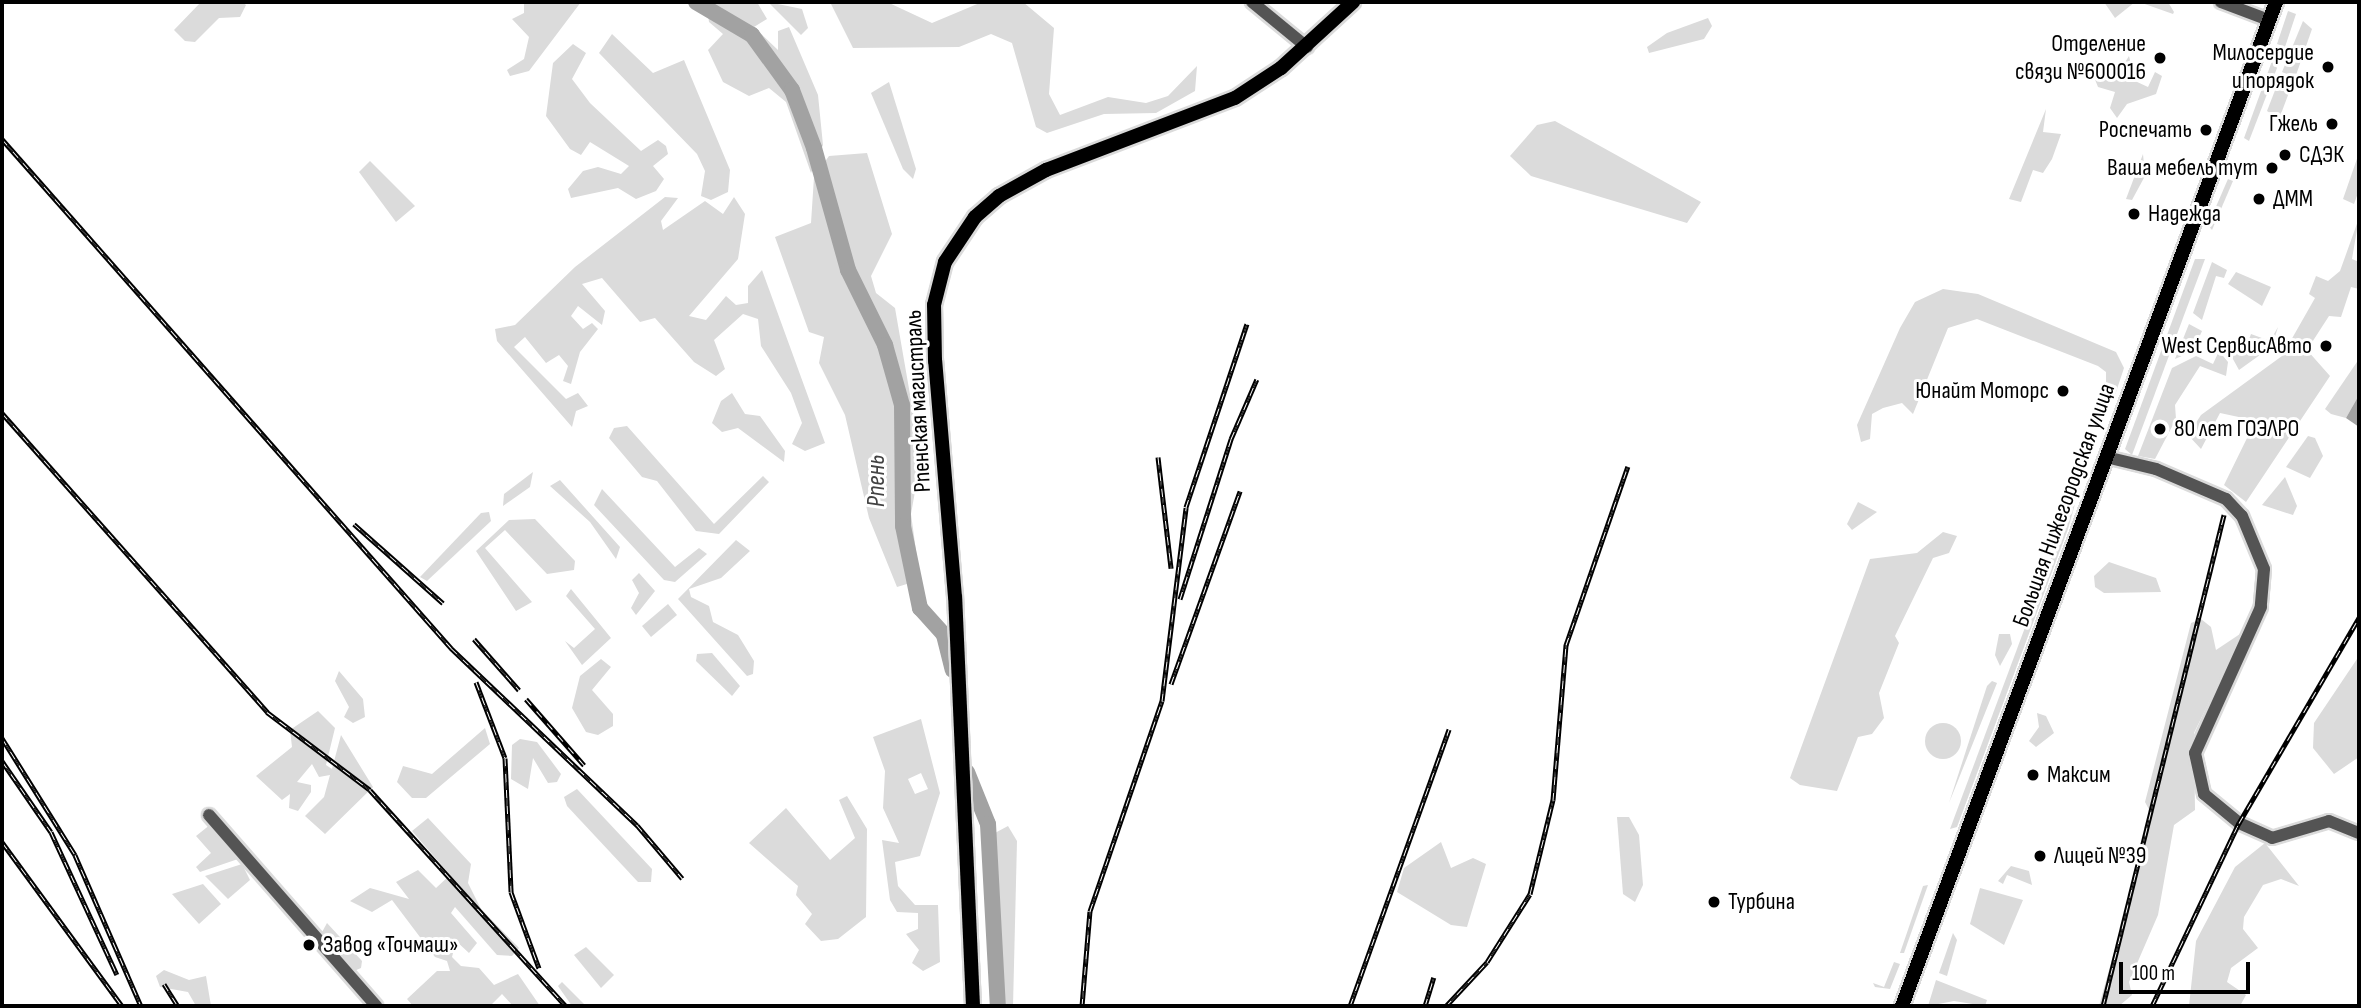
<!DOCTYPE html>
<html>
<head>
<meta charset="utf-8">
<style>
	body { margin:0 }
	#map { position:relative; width:2361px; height:1008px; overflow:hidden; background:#fff; font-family:"Sofia Sans Condensed",sans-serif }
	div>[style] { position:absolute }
	.green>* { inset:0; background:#dbdbdb }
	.round { border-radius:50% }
	.water>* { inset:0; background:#a2a2a2 }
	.river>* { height:16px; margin:-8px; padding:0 8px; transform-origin:8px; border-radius:8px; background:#a2a2a2 }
	.roads { filter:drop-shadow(2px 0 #dbdbdb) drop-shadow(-2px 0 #dbdbdb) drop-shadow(0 2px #dbdbdb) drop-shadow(0 -2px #dbdbdb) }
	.minor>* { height:12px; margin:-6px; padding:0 6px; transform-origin:6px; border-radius:6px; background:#545454 }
	.major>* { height:14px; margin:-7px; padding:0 7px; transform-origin:7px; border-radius:7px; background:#000 }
	.rail>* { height:5px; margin-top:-2.5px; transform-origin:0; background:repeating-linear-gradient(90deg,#fff 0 8px,#000 0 16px); box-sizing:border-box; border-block:2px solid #000 }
	.dots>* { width:19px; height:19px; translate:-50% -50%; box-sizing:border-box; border:4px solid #fff; border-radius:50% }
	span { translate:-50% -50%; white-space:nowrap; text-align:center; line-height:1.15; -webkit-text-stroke:6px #fff; paint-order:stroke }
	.poi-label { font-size:24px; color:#000 }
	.right { translate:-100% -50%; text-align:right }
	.left { translate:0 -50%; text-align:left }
	.street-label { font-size:24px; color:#000 }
	.water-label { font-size:26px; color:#434343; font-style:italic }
	.frame { position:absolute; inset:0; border:4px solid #000; pointer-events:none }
	.scale { position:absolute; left:2119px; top:962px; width:131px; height:32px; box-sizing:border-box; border:4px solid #000; border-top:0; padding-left:9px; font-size:21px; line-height:24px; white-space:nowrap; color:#000; -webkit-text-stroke:5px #fff; paint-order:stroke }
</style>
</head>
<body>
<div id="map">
	<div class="green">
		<i style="clip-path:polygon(201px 2px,242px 2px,246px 5px,240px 17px,219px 18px,195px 42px,185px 41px,174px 30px)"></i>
		<i style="clip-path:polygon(524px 2px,581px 2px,529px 71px,510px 76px,507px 70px,524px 59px,529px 37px,512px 19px,524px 13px)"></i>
		<i style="clip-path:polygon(706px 2px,757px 2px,767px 19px,754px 27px,778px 50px,778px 31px,789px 27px,818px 95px,823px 145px,811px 173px,786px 102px,769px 88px,749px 96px,723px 82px,708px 50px,723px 34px,709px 22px)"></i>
		<i style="clip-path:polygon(768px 2px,802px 9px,808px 28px,801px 35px)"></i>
		<i style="clip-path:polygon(830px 2px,887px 2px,932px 23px,982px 2px,1023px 2px,1054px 28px,1049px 94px,1060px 115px,1108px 97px,1146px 103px,1168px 96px,1197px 66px,1195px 91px,1156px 113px,1104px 114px,1047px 133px,1036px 127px,1012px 43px,991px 34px,959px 47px,853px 48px)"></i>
		<i style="clip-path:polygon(2104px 2px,2135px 2px,2115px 18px)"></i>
		<i style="clip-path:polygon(2139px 2px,2168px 2px,2174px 12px,2173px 14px)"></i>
		<i style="clip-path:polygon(2288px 11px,2296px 14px,2285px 47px,2277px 44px)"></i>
		<i style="clip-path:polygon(1708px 18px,1712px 26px,1704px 39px,1649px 53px,1647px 47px,1667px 33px)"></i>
		<i style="clip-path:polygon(2303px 21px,2312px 29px,2295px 78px,2282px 72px)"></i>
		<i style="clip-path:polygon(612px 34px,653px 73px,684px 60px,730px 170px,728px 192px,711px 200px,701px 196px,705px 171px,697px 154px,599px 53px)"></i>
		<i style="clip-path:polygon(573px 44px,586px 53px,572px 79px,590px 103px,641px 151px,658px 140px,666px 146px,668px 154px,653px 166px,664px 179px,656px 191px,636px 199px,618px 188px,571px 198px,568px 189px,583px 171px,598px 167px,621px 174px,629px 166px,590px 142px,581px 155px,570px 149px,546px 116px,553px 63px)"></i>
		<i style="clip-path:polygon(2129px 56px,2135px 81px,2148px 87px,2155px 72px,2162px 76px,2156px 94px,2127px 104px,2117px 118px,2110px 108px,2115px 92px,2098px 87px,2094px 77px,2099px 70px,2119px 72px)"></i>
		<i style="clip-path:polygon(2272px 61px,2277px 68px,2249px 141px,2244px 138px)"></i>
		<i style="clip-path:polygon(2279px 80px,2293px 82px,2279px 119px,2267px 111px)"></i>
		<i style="clip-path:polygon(889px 82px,916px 169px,913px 179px,903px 169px,871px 93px)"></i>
		<i style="clip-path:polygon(2046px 109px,2043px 132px,2061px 134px,2052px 159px,2043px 173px,2033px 170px,2021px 202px,2009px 199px)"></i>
		<i style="clip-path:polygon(1555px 121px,1701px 202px,1687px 223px,1531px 176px,1510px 156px,1537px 125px)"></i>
		<i style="clip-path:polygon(867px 153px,892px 234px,871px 276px,876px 293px,895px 308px,921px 458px,911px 514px,920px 580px,897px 587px,869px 518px,845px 415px,819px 363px,824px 337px,809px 332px,775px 237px,811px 223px,814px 177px,829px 156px)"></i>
		<i style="clip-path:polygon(2359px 153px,2359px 190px,2354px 204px,2343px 199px)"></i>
		<i style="clip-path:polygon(2143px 154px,2145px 176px,2132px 200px,2126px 199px)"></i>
		<i style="clip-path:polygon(370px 161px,415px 206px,396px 222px,359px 172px)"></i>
		<i style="clip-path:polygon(2228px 179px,2233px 181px,2212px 230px,2208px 225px)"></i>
		<i style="clip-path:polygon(665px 197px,678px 198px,661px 221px,663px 230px,705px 201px,723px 214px,734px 197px,745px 214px,738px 259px,689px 316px,706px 320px,726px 296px,736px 305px,748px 303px,748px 286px,762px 270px,825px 443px,805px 451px,792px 444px,802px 423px,791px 393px,761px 346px,758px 319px,743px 314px,714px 340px,725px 369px,716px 376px,694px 362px,655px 318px,640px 322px,602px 278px,582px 284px,605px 311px,602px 325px,578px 306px,571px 316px,583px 329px,592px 323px,598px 329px,580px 352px,571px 384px,563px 381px,568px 366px,559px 355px,546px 363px,525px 337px,514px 347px,566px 399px,578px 393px,588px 406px,576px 411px,572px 427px,497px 341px,495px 329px,515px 325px,575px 267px)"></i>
		<i style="clip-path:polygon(2359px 218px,2352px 259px,2359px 262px,2359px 289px,2351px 287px,2341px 317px,2329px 316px,2307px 350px,2330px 376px,2246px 502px,2224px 485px,2250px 432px,2248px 419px,2220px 413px,2201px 449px,2188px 435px,2201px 415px,2282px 356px,2315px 298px,2309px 294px,2316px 276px,2328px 281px,2340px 271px)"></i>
		<i style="clip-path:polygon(2195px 259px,2205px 259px,2132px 455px,2125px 449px)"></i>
		<i style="clip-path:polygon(2212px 262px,2227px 270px,2224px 278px,2216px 276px,2202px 320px,2193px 313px)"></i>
		<i style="clip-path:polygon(2236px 272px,2271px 287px,2262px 306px,2228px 284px)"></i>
		<i style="clip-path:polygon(1943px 289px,1978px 294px,2116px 352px,2124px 368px,2114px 398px,2106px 394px,2106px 372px,2098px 366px,1977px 319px,1948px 328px,1913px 414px,1902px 403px,1883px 408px,1872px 414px,1870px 439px,1861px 442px,1857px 425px,1900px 328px,1915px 302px)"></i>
		<i style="clip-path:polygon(2189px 324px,2202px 331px,2193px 351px,2175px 359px)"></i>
		<i style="clip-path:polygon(2278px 327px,2273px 343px,2248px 342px,2251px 334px,2270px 341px)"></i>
		<i style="clip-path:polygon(2223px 341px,2234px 348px,2240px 342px,2271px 347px,2239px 370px)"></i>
		<i style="clip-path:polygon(2219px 351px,2228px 362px,2226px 376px,2200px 366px,2175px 405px,2176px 419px,2155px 459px,2138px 456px,2172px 368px,2196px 356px,2213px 364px)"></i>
		<i style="clip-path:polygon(2359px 359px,2359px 395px,2346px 418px,2331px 414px,2325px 409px)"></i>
		<i style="clip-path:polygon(732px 393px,745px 414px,760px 416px,785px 451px,784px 462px,738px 428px,722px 432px,712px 423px,721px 401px)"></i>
		<i style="clip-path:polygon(627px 426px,714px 524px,763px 476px,769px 482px,719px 534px,696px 531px,657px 481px,642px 477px,609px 438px,614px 428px)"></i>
		<i style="clip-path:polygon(2308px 436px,2315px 438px,2323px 456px,2310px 478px,2286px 467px)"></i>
		<i style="clip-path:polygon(2088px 458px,2068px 529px,1957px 827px,1950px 829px)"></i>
		<i style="clip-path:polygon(533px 472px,530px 487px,503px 506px,504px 494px)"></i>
		<i style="clip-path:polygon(2285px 477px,2297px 506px,2293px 515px,2262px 505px)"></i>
		<i style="clip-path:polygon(560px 480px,620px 547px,616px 559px,590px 522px,550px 486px)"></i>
		<i style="clip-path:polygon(602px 489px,675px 567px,699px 548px,707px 554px,675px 582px,664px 580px,594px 505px)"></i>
		<i style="clip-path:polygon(1858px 502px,1877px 512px,1852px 530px,1847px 524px)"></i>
		<i style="clip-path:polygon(489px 512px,491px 521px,427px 581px,420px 577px,481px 513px)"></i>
		<i style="clip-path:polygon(535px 519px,575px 561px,574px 570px,547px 574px,505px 530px,485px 548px,532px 602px,516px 611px,476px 551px,509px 520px)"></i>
		<i style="clip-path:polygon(1943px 532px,1957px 536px,1949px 553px,1933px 558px,1895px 636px,1899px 643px,1879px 693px,1884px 718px,1872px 734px,1858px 737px,1837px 791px,1800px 785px,1790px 778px,1870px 559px,1917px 553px)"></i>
		<i style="clip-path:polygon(736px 540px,750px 551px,721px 578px,689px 589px,691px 597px,709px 606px,713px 622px,738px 635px,754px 661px,753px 674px,747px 676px,678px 599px)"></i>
		<i style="clip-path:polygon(2109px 562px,2156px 578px,2161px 592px,2104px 593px,2095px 587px,2094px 576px)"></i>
		<i style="clip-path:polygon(639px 573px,655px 591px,636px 615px,631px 608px,639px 593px,632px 580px)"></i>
		<i style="clip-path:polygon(571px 589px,611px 638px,582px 665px,565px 641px,574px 648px,595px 629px,566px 596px)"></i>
		<i style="clip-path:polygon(668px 604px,677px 615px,651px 637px,642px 626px)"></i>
		<i style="clip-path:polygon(2201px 619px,2211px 627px,2216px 650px,2243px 632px,2194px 733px,2195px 810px,2174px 825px,2158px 915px,2129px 982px,2132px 995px,2119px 1006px,2099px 1006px,2152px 815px,2145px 802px,2191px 623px)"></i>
		<i style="clip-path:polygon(1999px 634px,2010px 634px,2012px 644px,2000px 666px,1995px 655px)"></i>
		<i style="clip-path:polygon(712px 653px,740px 686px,732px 696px,696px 661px,697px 654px)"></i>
		<i style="clip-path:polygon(2359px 656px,2359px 757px,2334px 774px,2313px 748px,2314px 723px)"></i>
		<i style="clip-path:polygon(601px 659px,611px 667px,592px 690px,613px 714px,613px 726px,598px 735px,586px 732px,572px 708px,580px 676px)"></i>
		<i style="clip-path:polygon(339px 671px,363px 699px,365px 717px,353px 723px,344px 717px,349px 707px,335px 681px)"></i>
		<i style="clip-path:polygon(1992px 681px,1997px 683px,1949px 803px,1987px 686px)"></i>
		<i style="clip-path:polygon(318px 711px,335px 728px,326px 765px,332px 769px,341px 735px,373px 787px,325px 834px,305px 816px,324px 797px,330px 775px,319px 777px,312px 764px,297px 782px,311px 785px,311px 792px,298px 811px,289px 808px,290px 794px,282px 800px,256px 776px,292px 747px,290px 730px)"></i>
		<i style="clip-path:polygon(2037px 713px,2046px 716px,2054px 733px,2036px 747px,2029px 741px,2039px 727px)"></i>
		<i style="clip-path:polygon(evenodd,921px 719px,940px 793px,920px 856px,895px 862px,898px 886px,915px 905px,938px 905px,940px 962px,923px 971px,912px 963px,919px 950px,906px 934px,918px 929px,918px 913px,897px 912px,890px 900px,882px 840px,899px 843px,883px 808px,885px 771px,873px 737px,921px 719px,921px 773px,928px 789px,915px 794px,908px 779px,921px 773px)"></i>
		<i class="round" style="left:1925px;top:723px;width:36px;height:36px"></i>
		<i style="clip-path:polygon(485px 728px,490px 744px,426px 798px,412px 798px,397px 782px,403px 766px,432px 774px)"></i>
		<i style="clip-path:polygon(520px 739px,537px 742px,561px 774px,557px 782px,548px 783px,533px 758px,528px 789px,511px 779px,512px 745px)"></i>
		<i style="clip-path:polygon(577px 789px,652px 869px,651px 882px,638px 882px,567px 806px,564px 797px)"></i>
		<i style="clip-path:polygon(847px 796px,867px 829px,866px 917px,838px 939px,821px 941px,805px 924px,812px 914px,796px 895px,798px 886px,749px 843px,786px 808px,830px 860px,855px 838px,839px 800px)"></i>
		<i style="clip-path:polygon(1617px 817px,1629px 817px,1639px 835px,1643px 885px,1635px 902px,1623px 894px)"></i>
		<i style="clip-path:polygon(428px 818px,471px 864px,468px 883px,481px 909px,519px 948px,512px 956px,497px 955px,455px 907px,451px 913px,477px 943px,469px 953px,456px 941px,452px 957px,461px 966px,479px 968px,494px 985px,518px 974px,540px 1006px,513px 1006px,502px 994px,490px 1006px,413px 1006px,407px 999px,437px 971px,450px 971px,447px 961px,435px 957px,392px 900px,372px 912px,350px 901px,370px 888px,409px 899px,396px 882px,418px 870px,436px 888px,450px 875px,412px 831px)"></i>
		<i style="clip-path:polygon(211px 824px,241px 858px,200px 872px,196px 867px,211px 853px,196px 836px)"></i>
		<i style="clip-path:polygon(1008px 826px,1017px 841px,1013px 1006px,1002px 1006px,993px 834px)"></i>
		<i style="clip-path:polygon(1441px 842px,1451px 868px,1473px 858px,1486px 864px,1467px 927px,1451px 925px,1397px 892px,1404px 868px)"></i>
		<i style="clip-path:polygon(2265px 843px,2299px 886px,2281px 879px,2263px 885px,2244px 917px,2243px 929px,2258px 948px,2231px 968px,2227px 982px,2246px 995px,2240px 1006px,2189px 1006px,2196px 941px,2235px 867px)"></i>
		<i style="clip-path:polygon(242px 864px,250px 880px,228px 899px,205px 876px)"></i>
		<i style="clip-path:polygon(2011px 866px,2029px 871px,2032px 885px,2007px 875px,2003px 884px,1998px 881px)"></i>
		<i style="clip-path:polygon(203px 884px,221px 904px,199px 924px,172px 894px)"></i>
		<i style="clip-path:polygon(1928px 885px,1904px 953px,1900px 953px,1923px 886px)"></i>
		<i style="clip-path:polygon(1980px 888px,2023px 900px,2004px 945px,1970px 924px)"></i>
		<i style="clip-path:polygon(327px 923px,362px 961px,361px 968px,354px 971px,321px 934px)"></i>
		<i style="clip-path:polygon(1953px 933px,1957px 940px,1947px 976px,1939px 973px)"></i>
		<i style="clip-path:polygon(586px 947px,614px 975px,601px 988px,574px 955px)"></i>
		<i style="clip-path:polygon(1894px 962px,1900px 964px,1890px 989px,1875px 987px,1873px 983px,1884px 987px)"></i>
		<i style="clip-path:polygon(164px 970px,189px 980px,206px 976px,211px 1006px,196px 1006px,188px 992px,160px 987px,156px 976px)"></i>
		<i style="clip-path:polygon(1936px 980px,1987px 1000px,1985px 1006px,1954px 1001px,1928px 1006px)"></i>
		<i style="clip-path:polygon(562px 982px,586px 1006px,572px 1006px,558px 986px)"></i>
	</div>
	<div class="water">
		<i style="clip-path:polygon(2359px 395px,2359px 427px,2346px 418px)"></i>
	</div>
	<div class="river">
		<i style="left:696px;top:2px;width:65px;rotate:30.5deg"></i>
		<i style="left:752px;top:35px;width:68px;rotate:54deg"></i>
		<i style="left:792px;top:90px;width:62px;rotate:69.2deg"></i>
		<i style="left:814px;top:148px;width:127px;rotate:74.4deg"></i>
		<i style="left:848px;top:270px;width:84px;rotate:63.7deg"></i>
		<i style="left:885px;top:345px;width:62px;rotate:74.2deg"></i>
		<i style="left:902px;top:405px;width:121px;rotate:89.5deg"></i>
		<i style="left:903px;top:526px;width:84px;rotate:78.3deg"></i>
		<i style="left:920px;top:608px;width:36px;rotate:48deg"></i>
		<i style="left:944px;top:635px;width:36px;rotate:76deg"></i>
		<i style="left:967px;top:772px;width:56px;rotate:68deg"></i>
		<i style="left:988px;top:824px;width:182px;rotate:86.9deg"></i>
	</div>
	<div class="roads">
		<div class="minor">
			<i style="left:1252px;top:2px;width:71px;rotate:39.3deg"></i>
			<i style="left:2221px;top:2px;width:51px;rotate:20.6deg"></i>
			<i style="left:2106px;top:457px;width:51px;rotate:13.5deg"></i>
			<i style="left:2156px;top:469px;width:76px;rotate:23.2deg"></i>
			<i style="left:2226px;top:499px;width:23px;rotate:47deg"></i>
			<i style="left:2242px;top:516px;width:57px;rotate:67.5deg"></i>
			<i style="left:2264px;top:569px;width:38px;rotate:95deg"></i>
			<i style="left:2261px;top:607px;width:160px;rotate:114.3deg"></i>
			<i style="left:2195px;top:753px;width:42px;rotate:77.6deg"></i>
			<i style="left:2204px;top:794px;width:45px;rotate:39.6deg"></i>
			<i style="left:2239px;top:823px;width:36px;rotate:24deg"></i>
			<i style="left:2272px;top:838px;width:59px;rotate:-16.6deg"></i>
			<i style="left:2329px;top:821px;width:32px;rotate:22deg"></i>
			<i style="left:209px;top:815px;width:254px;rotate:48.8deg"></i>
		</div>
		<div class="major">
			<i style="left:973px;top:1006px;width:409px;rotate:-92.5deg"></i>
			<i style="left:955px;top:597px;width:237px;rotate:-94.8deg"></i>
			<i style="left:935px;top:361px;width:56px;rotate:-91deg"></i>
			<i style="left:934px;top:305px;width:44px;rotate:-75.7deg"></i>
			<i style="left:945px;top:262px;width:54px;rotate:-56.3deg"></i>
			<i style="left:975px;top:217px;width:32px;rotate:-41deg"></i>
			<i style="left:999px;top:196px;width:54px;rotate:-29deg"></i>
			<i style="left:1046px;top:170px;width:202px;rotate:-20.9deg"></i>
			<i style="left:1235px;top:98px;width:55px;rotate:-33.1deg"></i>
			<i style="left:1281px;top:68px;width:98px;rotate:-42.5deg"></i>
			<i style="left:1902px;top:1006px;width:1071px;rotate:-69.57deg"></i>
		</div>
	</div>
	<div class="rail">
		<i style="left:2px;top:139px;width:679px;rotate:48.58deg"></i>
		<i style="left:451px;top:648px;width:257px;rotate:43.6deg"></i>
		<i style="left:637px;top:825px;width:70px;rotate:49.7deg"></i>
		<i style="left:2px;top:413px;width:400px;rotate:48.4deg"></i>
		<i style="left:267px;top:712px;width:129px;rotate:37.1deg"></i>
		<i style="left:370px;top:790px;width:292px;rotate:47.8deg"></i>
		<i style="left:1158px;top:457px;width:112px;rotate:83.3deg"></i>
		<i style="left:354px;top:524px;width:119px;rotate:41.6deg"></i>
		<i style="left:1180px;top:599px;width:168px;rotate:-72.3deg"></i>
		<i style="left:1231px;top:439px;width:65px;rotate:-66.6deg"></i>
		<i style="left:474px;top:639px;width:68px;rotate:48.6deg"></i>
		<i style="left:476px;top:682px;width:81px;rotate:69.1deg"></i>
		<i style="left:505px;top:758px;width:134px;rotate:87.4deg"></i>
		<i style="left:511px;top:892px;width:81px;rotate:69.8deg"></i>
		<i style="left:1171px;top:684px;width:205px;rotate:-70.3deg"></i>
		<i style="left:526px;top:699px;width:88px;rotate:48.7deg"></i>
		<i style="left:2px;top:738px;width:138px;rotate:58deg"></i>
		<i style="left:75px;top:855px;width:165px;rotate:66.4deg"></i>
		<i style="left:2px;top:761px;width:86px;rotate:55.4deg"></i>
		<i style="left:51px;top:832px;width:157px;rotate:65.2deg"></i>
		<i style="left:2px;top:842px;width:203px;rotate:53.8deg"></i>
		<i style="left:164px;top:984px;width:26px;rotate:58deg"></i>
		<i style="left:1082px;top:1006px;width:95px;rotate:-85.2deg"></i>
		<i style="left:1090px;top:911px;width:222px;rotate:-71.1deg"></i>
		<i style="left:1162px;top:701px;width:195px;rotate:-82.9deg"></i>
		<i style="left:1186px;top:507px;width:193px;rotate:-71.6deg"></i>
		<i style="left:1350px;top:1006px;width:294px;rotate:-70.3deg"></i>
		<i style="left:1425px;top:1006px;width:30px;rotate:-73deg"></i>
		<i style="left:1446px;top:1006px;width:60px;rotate:-47deg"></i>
		<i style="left:1487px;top:962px;width:80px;rotate:-57.7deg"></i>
		<i style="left:1530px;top:894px;width:97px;rotate:-76.3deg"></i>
		<i style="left:1553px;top:800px;width:156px;rotate:-85.2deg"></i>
		<i style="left:1566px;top:645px;width:189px;rotate:-70.9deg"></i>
		<i style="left:2103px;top:1006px;width:506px;rotate:-76.16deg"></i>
		<i style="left:2152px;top:1006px;width:203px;rotate:-64.6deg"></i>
		<i style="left:2239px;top:823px;width:238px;rotate:-59.7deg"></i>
	</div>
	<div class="dots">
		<i style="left:2160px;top:58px;background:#000"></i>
		<i style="left:2328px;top:67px;background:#000"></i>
		<i style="left:2332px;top:124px;background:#000"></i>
		<i style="left:2206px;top:130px;background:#000"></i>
		<i style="left:2285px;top:155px;background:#000"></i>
		<i style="left:2272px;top:168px;background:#000"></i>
		<i style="left:2259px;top:199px;background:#000"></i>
		<i style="left:2134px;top:214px;background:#000"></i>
		<i style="left:2326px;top:346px;background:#000"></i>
		<i style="left:2063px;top:391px;background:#000"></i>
		<i style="left:2160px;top:429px;background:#000"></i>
		<i style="left:2033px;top:775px;background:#000"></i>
		<i style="left:2040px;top:856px;background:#000"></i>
		<i style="left:1714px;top:902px;background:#000"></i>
		<i style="left:309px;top:945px;background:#000"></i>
	</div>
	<div class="poi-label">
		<span class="right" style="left:2146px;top:58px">Отделение<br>связи №600016</span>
		<span class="right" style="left:2314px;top:67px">Милосердие<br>и порядок</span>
		<span class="right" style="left:2318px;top:124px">Гжель</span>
		<span class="right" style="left:2192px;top:130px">Роспечать</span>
		<span class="left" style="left:2299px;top:155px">СДЭК</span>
		<span class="right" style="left:2258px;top:168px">Ваша мебель тут</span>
		<span class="left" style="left:2273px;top:199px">ДММ</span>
		<span class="left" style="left:2148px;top:214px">Надежда</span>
		<span class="right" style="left:2312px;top:346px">West СервисАвто</span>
		<span class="right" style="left:2049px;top:391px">Юнайт Моторс</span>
		<span class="left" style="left:2174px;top:429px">80 лет ГОЭЛРО</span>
		<span class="left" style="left:2047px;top:775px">Максим</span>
		<span class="left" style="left:2054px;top:856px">Лицей №39</span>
		<span class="left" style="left:1728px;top:902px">Турбина</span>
		<span class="left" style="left:323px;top:945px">Завод «Точмаш»</span>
	</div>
	<div class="street-label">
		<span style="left:918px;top:401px;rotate:-93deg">Рпенская магистраль</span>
		<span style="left:2064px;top:505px;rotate:-70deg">Большая Нижегородская улица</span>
	</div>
	<div class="water-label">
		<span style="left:877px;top:481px;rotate:-90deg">Рпень</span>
	</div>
	<div class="frame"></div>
	<div class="scale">100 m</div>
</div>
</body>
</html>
